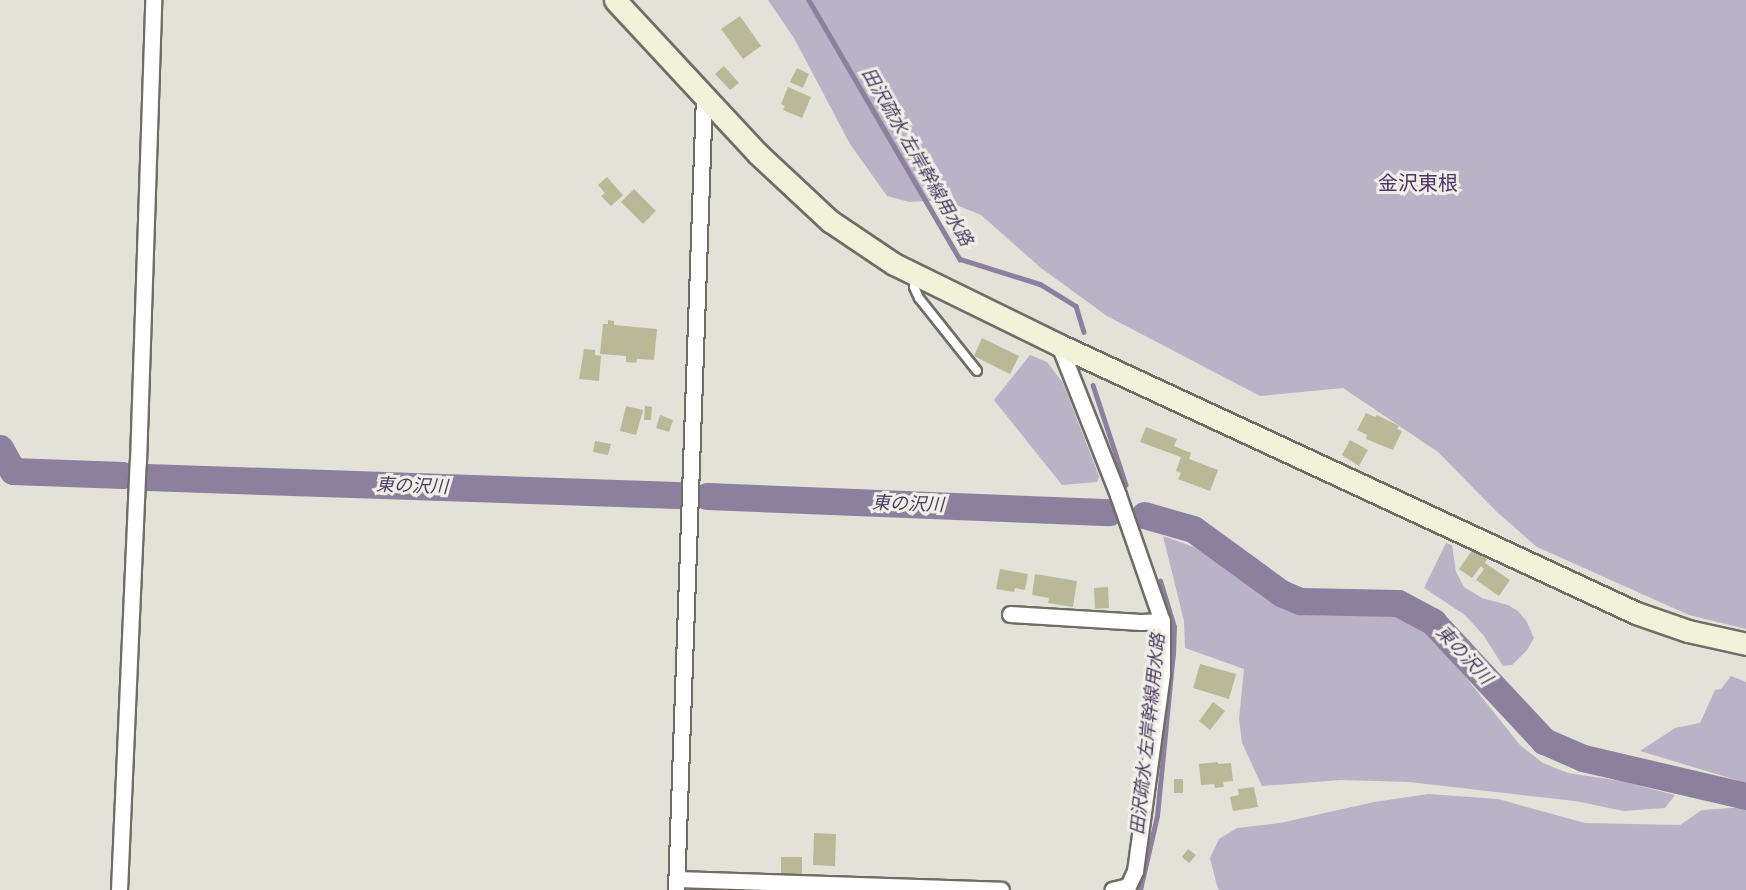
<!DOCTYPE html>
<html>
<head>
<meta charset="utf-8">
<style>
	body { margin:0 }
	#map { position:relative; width:1746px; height:890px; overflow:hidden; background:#e2e2d9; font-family:"Public Sans","Noto Sans JP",sans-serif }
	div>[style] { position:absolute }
	.green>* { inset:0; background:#bab2c6 }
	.stream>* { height:4.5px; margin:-2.25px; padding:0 2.25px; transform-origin:2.25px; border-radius:2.25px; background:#8c809e }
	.river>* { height:27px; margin:-13.5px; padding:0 13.5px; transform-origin:13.5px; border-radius:13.5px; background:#8c809e }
	.building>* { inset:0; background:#bab997 }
	.roads { filter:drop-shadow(2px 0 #6e6e66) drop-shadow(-2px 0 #6e6e66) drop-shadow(0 2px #6e6e66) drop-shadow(0 -2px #6e6e66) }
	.lane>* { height:8px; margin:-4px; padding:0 4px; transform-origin:4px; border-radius:4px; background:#fff }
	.street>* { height:15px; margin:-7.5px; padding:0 7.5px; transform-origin:7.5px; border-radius:7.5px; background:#fff }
	.secondary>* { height:21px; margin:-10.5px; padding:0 10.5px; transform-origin:10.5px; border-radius:10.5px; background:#f2f1d9 }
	span { translate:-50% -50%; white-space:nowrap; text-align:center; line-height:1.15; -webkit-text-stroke:6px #efefe6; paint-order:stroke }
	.water-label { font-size:18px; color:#4b3864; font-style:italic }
	.quarter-label { font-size:20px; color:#4d326d }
</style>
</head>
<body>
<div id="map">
	<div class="green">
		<i style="clip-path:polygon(768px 0,1746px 0,1746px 629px,1689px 615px,1537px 547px,1497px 512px,1438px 452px,1343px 388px,1260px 396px,1107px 316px,1041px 268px,981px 215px,944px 200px,909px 202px,887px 196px,850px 144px,794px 38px)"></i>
		<i style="clip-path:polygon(1030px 355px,1047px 362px,1063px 383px,1099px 476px,1097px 482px,1062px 485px,994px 400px)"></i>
		<i style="clip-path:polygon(1163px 536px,1194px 547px,1286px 607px,1309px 613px,1376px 612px,1397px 616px,1418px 625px,1440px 645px,1520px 745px,1543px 763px,1568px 773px,1621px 781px,1675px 795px,1665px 808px,1624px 811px,1575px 801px,1409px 782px,1340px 780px,1262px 786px,1242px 743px,1239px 719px,1244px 669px,1185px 648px,1184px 621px)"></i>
		<i style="clip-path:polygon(1446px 543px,1452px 545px,1456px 572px,1464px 587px,1482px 598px,1508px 605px,1518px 611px,1527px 622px,1534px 638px,1527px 650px,1512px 665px,1503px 666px,1484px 636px,1465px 615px,1424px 588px)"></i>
		<i style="clip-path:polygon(1731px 676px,1746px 682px,1746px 783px,1640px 751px,1675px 728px,1700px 723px,1715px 690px,1721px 689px)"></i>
		<i style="clip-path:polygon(1428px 794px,1498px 799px,1585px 823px,1680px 825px,1702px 810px,1746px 807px,1746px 890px,1219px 890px,1217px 886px,1210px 858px,1219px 839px,1237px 828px,1280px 823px,1374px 802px)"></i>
	</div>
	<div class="stream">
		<i style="left:809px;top:0;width:300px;rotate:59.8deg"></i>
		<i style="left:960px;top:259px;width:84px;rotate:17.4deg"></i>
		<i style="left:1040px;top:284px;width:42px;rotate:31.4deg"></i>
		<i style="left:1076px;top:306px;width:27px;rotate:73deg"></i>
		<i style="left:1093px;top:385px;width:105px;rotate:71.7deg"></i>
		<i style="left:1140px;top:890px;width:76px;rotate:-77.1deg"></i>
		<i style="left:1157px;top:816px;width:163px;rotate:-84.4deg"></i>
		<i style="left:1173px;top:654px;width:27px;rotate:-88deg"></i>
		<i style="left:1174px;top:627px;width:48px;rotate:-106.9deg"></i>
	</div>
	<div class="river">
		<i style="left:0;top:448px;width:26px;rotate:61deg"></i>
		<i style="left:13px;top:471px;width:109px;rotate:2.1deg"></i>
		<i style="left:147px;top:477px;width:530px;rotate:1.95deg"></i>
		<i style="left:707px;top:496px;width:403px;rotate:2.3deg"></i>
		<i style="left:1144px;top:515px;width:51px;rotate:15.9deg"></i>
		<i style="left:1193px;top:529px;width:109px;rotate:36deg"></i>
		<i style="left:1281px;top:593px;width:21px;rotate:23deg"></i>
		<i style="left:1300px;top:601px;width:98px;rotate:1.2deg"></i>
		<i style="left:1398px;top:603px;width:40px;rotate:28deg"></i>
		<i style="left:1433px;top:622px;width:163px;rotate:47deg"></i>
		<i style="left:1544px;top:741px;width:43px;rotate:23.6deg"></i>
		<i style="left:1583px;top:758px;width:167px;rotate:13.1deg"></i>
	</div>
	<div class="building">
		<i style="clip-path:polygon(740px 16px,761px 46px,743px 59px,721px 29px)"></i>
		<i style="clip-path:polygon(724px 66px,739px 83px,730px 90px,715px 74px)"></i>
		<i style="clip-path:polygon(797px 68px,809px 74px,803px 88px,790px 82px)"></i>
		<i style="clip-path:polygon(788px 87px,811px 97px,802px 118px,783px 110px,785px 106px,781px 104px)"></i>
		<i style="clip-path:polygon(607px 177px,623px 195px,611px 206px,601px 196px,605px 193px,598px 185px)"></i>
		<i style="clip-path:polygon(634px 189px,656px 211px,643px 224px,621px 202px)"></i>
		<i style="clip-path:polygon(608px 320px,614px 321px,614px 325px,657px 329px,654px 360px,637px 359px,636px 363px,626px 362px,626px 356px,600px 354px,603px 324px,608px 324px)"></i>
		<i style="clip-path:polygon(982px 338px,1019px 356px,1010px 374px,974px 356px)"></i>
		<i style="clip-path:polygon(584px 349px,595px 350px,595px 355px,601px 356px,599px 381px,579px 379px)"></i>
		<i style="clip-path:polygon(626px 406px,643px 410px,636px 435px,620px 431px)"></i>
		<i style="clip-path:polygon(645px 406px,652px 407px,651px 420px,644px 420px)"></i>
		<i style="clip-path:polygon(1366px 413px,1375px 417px,1377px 415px,1399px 426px,1397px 429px,1402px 431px,1393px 450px,1366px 439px,1367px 435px,1357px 430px)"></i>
		<i style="clip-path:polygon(660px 415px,673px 420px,669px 432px,656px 428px)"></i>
		<i style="clip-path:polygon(1146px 427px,1177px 439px,1174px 446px,1191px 453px,1189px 459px,1218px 470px,1210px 491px,1178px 479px,1181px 473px,1176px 471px,1181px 457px,1140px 442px)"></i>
		<i style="clip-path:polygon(1350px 440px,1368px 450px,1359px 466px,1342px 455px)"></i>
		<i style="clip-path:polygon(595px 441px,611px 444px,608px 455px,593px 452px)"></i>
		<i style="clip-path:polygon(1473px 549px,1487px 559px,1485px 563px,1510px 580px,1499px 596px,1476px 580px,1484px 569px,1481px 566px,1472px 578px,1459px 569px)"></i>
		<i style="clip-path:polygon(1000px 569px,1028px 574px,1025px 590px,1015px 588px,1014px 592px,996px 589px)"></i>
		<i style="clip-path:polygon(1035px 574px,1077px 581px,1073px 607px,1048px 603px,1049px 598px,1032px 595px)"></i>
		<i style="clip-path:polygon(1108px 587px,1109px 608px,1095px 609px,1094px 588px)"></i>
		<i style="clip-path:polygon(1200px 664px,1236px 674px,1229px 699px,1193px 688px)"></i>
		<i style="clip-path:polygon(1213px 702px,1225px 711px,1210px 730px,1199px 721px)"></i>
		<i style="clip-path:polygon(1218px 762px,1218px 764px,1231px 763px,1233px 781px,1223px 782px,1224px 787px,1215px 788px,1214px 784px,1201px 785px,1199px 764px)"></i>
		<i style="clip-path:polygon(1174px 779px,1183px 779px,1183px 793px,1174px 793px)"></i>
		<i style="clip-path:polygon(1254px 787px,1258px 807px,1233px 811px,1230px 797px,1239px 795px,1238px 789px)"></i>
		<i style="clip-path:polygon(814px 833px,836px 834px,835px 866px,813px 865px)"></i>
		<i style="clip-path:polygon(1188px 849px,1196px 855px,1189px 863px,1182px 857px)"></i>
		<i style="clip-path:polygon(781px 857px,802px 857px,802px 875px,781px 875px)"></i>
	</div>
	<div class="roads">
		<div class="lane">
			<i style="left:915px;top:276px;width:11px;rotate:95deg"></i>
			<i style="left:914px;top:287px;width:12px;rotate:66deg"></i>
			<i style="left:919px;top:298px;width:93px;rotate:51.5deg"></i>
		</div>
		<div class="street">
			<i style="left:1059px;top:345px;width:161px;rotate:68.5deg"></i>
			<i style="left:1118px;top:495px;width:133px;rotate:70.8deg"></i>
			<i style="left:1162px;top:621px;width:53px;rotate:90deg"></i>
			<i style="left:1162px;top:674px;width:199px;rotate:97.8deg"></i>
			<i style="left:1135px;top:871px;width:17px;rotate:115deg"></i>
			<i style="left:1128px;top:886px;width:16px;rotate:166deg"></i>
			<i style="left:1010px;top:614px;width:131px;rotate:3.5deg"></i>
			<i style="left:1141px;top:622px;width:21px;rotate:-3deg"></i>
			<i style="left:677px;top:879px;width:324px;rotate:1.9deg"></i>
			<i style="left:119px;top:890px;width:428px;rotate:-87.5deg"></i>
			<i style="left:138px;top:462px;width:462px;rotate:-88.1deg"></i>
			<i style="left:676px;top:890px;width:795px;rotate:-87.98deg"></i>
		</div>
		<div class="secondary">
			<i style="left:615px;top:0;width:209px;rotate:47.1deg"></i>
			<i style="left:757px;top:153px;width:100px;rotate:43deg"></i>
			<i style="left:830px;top:221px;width:77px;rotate:33.9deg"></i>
			<i style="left:894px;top:264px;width:184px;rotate:26.1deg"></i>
			<i style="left:1059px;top:345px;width:636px;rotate:24.91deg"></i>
			<i style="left:1636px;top:613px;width:55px;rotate:19.1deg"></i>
			<i style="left:1688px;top:631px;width:59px;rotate:12.6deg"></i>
		</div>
	</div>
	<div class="water-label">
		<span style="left:917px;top:157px;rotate:60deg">田沢疏水 左岸幹線用水路</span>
		<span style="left:412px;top:486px;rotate:2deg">東の沢川</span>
		<span style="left:908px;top:504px;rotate:2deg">東の沢川</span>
		<span style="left:1464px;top:655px;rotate:47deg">東の沢川</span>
		<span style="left:1148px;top:734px;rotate:-84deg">田沢疏水 左岸幹線用水路</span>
	</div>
	<div class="quarter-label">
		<span style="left:1418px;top:183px">金沢東根</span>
	</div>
</div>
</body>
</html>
